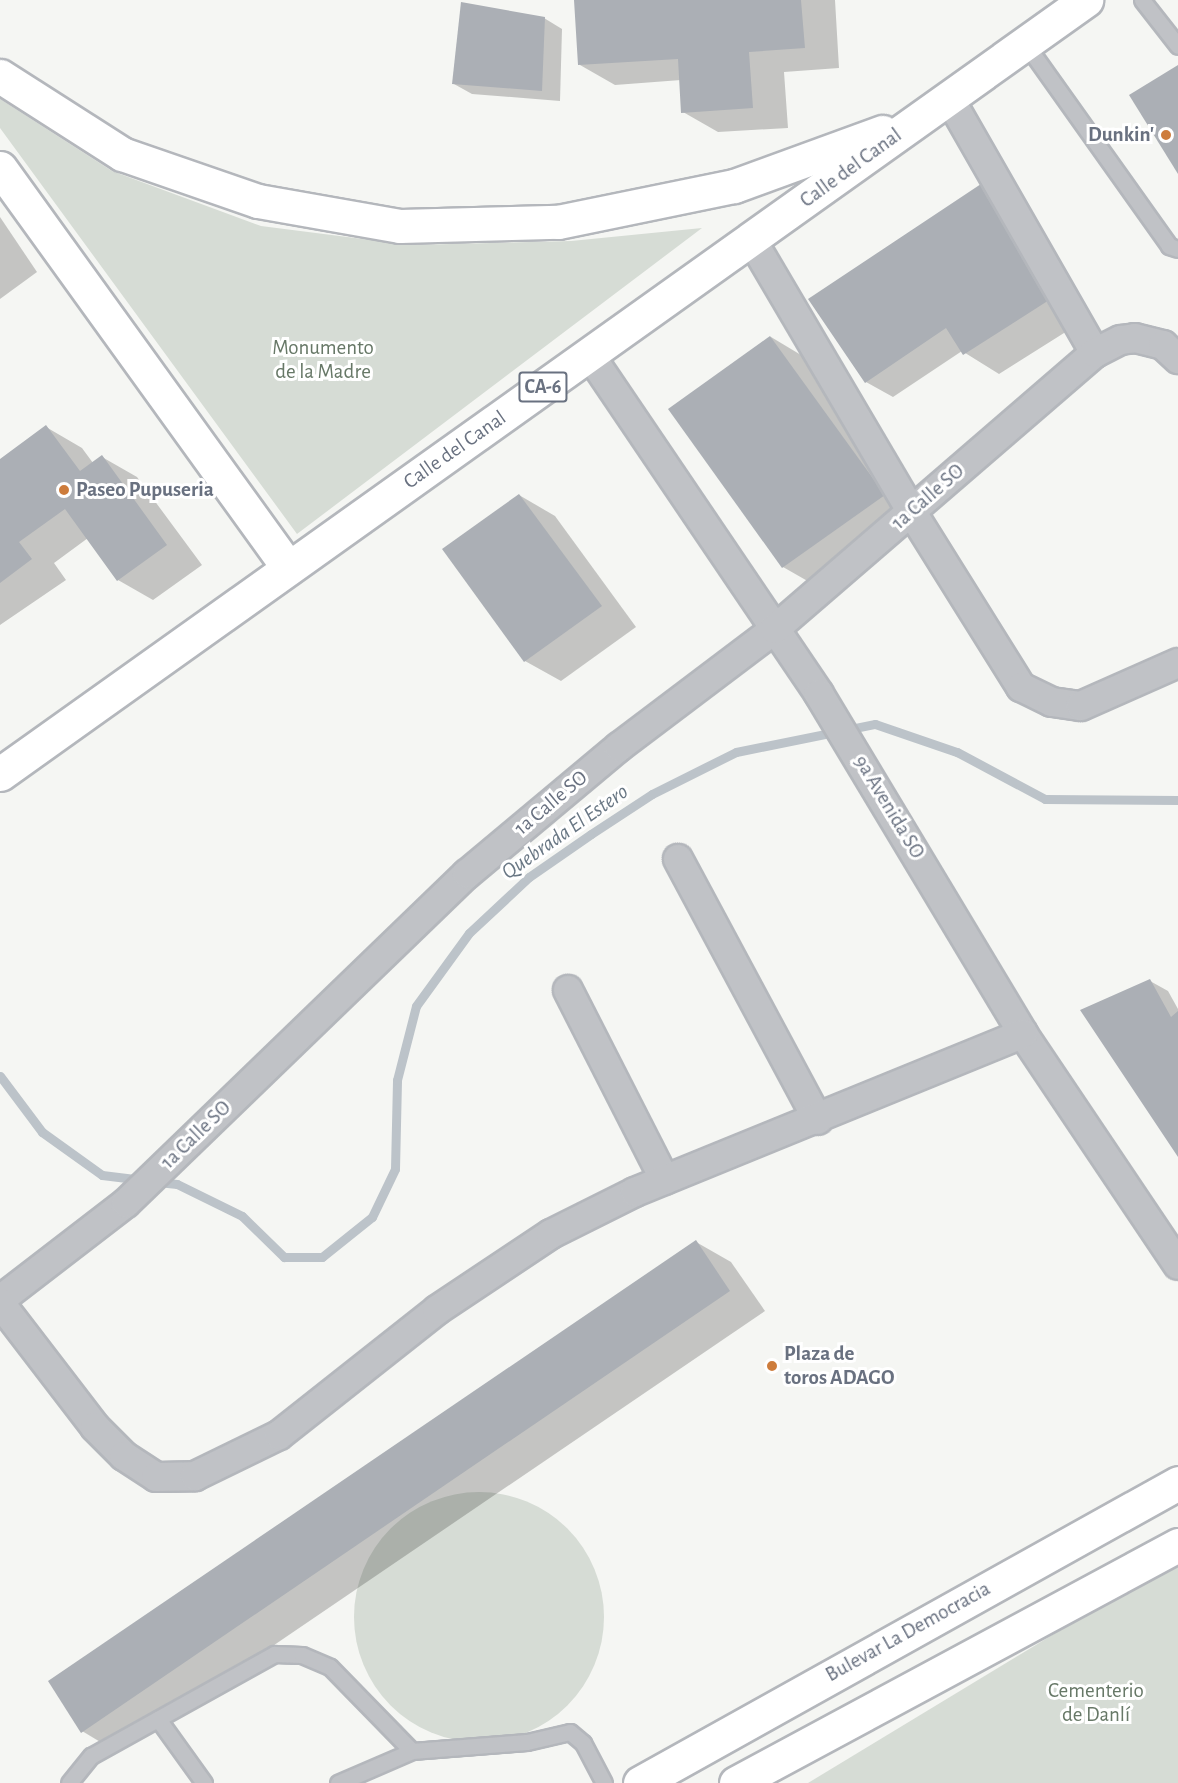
<!DOCTYPE html>
<html>
<head>
<meta charset="utf-8">
<style>
	body { margin:0 }
	#map { position:relative; width:1178px; height:1783px; overflow:hidden; background:#f5f6f3; font-family:"Alegreya Sans",sans-serif }
	div>[style] { position:absolute }
	.green>* { inset:0; background:#d6dcd5 }
	.round { border-radius:50% }
	.shadow>* { inset:0; background:#0003 }
	.stream>* { height:9px; margin:-4.5px; padding:0 4.5px; transform-origin:4.5px; border-radius:4.5px; background:#bcc3c9 }
	.building>* { inset:0; background:#abafb5 }
	.roads { filter:drop-shadow(2px 0 #b4b7bc) drop-shadow(-2px 0 #b4b7bc) drop-shadow(0 2px #b4b7bc) drop-shadow(0 -2px #b4b7bc) }
	.service>* { height:15px; margin:-7.5px; padding:0 7.5px; transform-origin:7.5px; border-radius:7.5px; background:#c0c2c6 }
	.minor>* { height:28px; margin:-14px; padding:0 14px; transform-origin:14px; border-radius:14px; background:#c0c2c6 }
	.secondary>* { height:33px; margin:-16.5px; padding:0 16.5px; transform-origin:16.5px; border-radius:16.5px; background:#fff }
	.trunk>* { height:33px; margin:-16.5px; padding:0 16.5px; transform-origin:16.5px; border-radius:16.5px; background:#fff }
	.dots>* { width:16px; height:16px; translate:-50% -50%; box-sizing:border-box; border:3px solid #fff; border-radius:50% }
	span { translate:-50% -50%; white-space:nowrap; text-align:center; line-height:1.15; -webkit-text-stroke:6px #fff; paint-order:stroke }
	.shield-label span { padding:2px 4px; background:#fff; border:2px solid; border-radius:4px; -webkit-text-stroke-width:0 }
	.shield-label { font-size:20px; color:#697180; font-weight:700 }
	.poi-label { font-size:21px; color:#697180; font-weight:700 }
	.right { translate:-100% -50%; text-align:right }
	.left { translate:0 -50%; text-align:left }
	.street-label { font-size:21px; color:#697180 }
	.park-label { font-size:21px; color:#677867 }
	.water-label { font-size:22px; color:#697784; font-style:italic }
</style>
</head>
<body>
<div id="map">
	<div class="green">
		<i style="clip-path:polygon(0 99px,112px 171px,261px 226px,410px 245px,571px 241px,702px 228px,297px 534px,0 128px)"></i>
		<i class="round" style="left:354px;top:1492px;width:250px;height:250px"></i>
		<i style="clip-path:polygon(1178px 1562px,1178px 1783px,808px 1783px,1138px 1583px)"></i>
	</div>
	<div class="shadow">
		<i style="clip-path:polygon(575px 0,835px 0,839px 68px,784px 72px,788px 128px,718px 132px,683px 112px,681px 80px,615px 85px,580px 65px)"></i>
		<i style="clip-path:polygon(544px 18px,562px 29px,560px 101px,472px 94px,454px 84px)"></i>
		<i style="clip-path:polygon(1019px 204px,1091px 316px,999px 374px,962px 351px,893px 397px,866px 382px)"></i>
		<i style="clip-path:polygon(0 217px,37px 272px,0 299px)"></i>
		<i style="clip-path:polygon(771px 337px,806px 358px,919px 516px,818px 587px,783px 567px)"></i>
		<i style="clip-path:polygon(46px 427px,82px 448px,93px 463px,102px 457px,137px 477px,202px 565px,153px 600px,118px 580px,88px 538px,54px 563px,66px 580px,0 625px,0 461px)"></i>
		<i style="clip-path:polygon(519px 495px,555px 516px,636px 627px,561px 681px,525px 661px)"></i>
		<i style="clip-path:polygon(1150px 981px,1168px 991px,1178px 1009px,1178px 1154px)"></i>
		<i style="clip-path:polygon(696px 1242px,731px 1262px,765px 1311px,117px 1752px,82px 1731px)"></i>
	</div>
	<div class="stream">
		<i style="left:0;top:1076px;width:70px;rotate:53.1deg"></i>
		<i style="left:42px;top:1132px;width:74px;rotate:35.6deg"></i>
		<i style="left:102px;top:1175px;width:39px;rotate:7deg"></i>
		<i style="left:158px;top:1182px;width:19px;rotate:6deg"></i>
		<i style="left:177px;top:1184px;width:72px;rotate:26.2deg"></i>
		<i style="left:242px;top:1216px;width:59px;rotate:44.3deg"></i>
		<i style="left:284px;top:1257px;width:38px"></i>
		<i style="left:322px;top:1257px;width:64px;rotate:-38.7deg"></i>
		<i style="left:372px;top:1217px;width:53px;rotate:-64.4deg"></i>
		<i style="left:395px;top:1169px;width:89px;rotate:-88.7deg"></i>
		<i style="left:397px;top:1080px;width:76px;rotate:-75.6deg"></i>
		<i style="left:416px;top:1006px;width:90px;rotate:-54deg"></i>
		<i style="left:469px;top:933px;width:82px;rotate:-43deg"></i>
		<i style="left:529px;top:877px;width:75px;rotate:-34.7deg"></i>
		<i style="left:591px;top:834px;width:73px;rotate:-33.3deg"></i>
		<i style="left:652px;top:794px;width:94px;rotate:-26.6deg"></i>
		<i style="left:736px;top:752px;width:142px;rotate:-11.4deg"></i>
		<i style="left:875px;top:724px;width:87px;rotate:18.9deg"></i>
		<i style="left:957px;top:752px;width:100px;rotate:28.1deg"></i>
		<i style="left:1045px;top:799px;width:133px;rotate:0.4deg"></i>
	</div>
	<div class="building">
		<i style="clip-path:polygon(574px 0,801px 0,805px 48px,749px 52px,753px 108px,681px 113px,678px 59px,578px 65px)"></i>
		<i style="clip-path:polygon(461px 2px,545px 17px,542px 91px,452px 84px)"></i>
		<i style="clip-path:polygon(1178px 65px,1178px 174px,1129px 95px)"></i>
		<i style="clip-path:polygon(984px 182px,1057px 295px,963px 355px,946px 328px,865px 383px,808px 299px)"></i>
		<i style="clip-path:polygon(770px 336px,885px 495px,782px 568px,668px 409px)"></i>
		<i style="clip-path:polygon(46px 425px,80px 471px,102px 455px,167px 545px,117px 581px,65px 509px,19px 542px,32px 559px,0 583px,0 459px)"></i>
		<i style="clip-path:polygon(519px 494px,602px 606px,524px 662px,442px 549px)"></i>
		<i style="clip-path:polygon(1150px 979px,1171px 1017px,1178px 1011px,1178px 1157px,1080px 1010px)"></i>
		<i style="clip-path:polygon(696px 1240px,730px 1291px,81px 1733px,48px 1681px)"></i>
	</div>
	<div class="roads">
		<div class="service">
			<i style="left:1142px;top:0;width:58px;rotate:52deg"></i>
			<i style="left:1025px;top:43px;width:249px;rotate:54.6deg"></i>
			<i style="left:1169px;top:246px;width:9px;rotate:18deg"></i>
			<i style="left:158px;top:1719px;width:79px;rotate:54.3deg"></i>
			<i style="left:69px;top:1783px;width:35px;rotate:-51deg"></i>
			<i style="left:91px;top:1756px;width:210px;rotate:-29.1deg"></i>
			<i style="left:274px;top:1654px;width:28px;rotate:2deg"></i>
			<i style="left:302px;top:1655px;width:30px;rotate:23deg"></i>
			<i style="left:330px;top:1667px;width:117px;rotate:45.7deg"></i>
			<i style="left:338px;top:1783px;width:81px;rotate:-23.4deg"></i>
			<i style="left:412px;top:1751px;width:115px;rotate:-4.5deg"></i>
			<i style="left:527px;top:1742px;width:44px;rotate:-13.1deg"></i>
			<i style="left:570px;top:1732px;width:17px;rotate:40deg"></i>
			<i style="left:583px;top:1743px;width:45px;rotate:62.3deg"></i>
		</div>
		<div class="minor">
			<i style="left:949px;top:98px;width:294px;rotate:60.2deg"></i>
			<i style="left:751px;top:239px;width:316px;rotate:59.5deg"></i>
			<i style="left:911px;top:511px;width:208px;rotate:58deg"></i>
			<i style="left:1021px;top:687px;width:34px;rotate:26deg"></i>
			<i style="left:1052px;top:702px;width:29px;rotate:8deg"></i>
			<i style="left:1081px;top:706px;width:106px;rotate:-23.9deg"></i>
			<i style="left:589px;top:354px;width:410px;rotate:55.9deg"></i>
			<i style="left:819px;top:694px;width:397px;rotate:59deg"></i>
			<i style="left:1023px;top:1034px;width:278px;rotate:56.1deg"></i>
			<i style="left:678px;top:859px;width:296px;rotate:61.8deg"></i>
			<i style="left:568px;top:990px;width:213px;rotate:63deg"></i>
			<i style="left:0;top:1300px;width:159px;rotate:-37.6deg"></i>
			<i style="left:126px;top:1203px;width:474px;rotate:-44deg"></i>
			<i style="left:467px;top:874px;width:198px;rotate:-39.9deg"></i>
			<i style="left:619px;top:747px;width:196px;rotate:-37.1deg"></i>
			<i style="left:775px;top:629px;width:423px;rotate:-40.8deg"></i>
			<i style="left:1095px;top:353px;width:29px;rotate:-27deg"></i>
			<i style="left:1121px;top:340px;width:14px;rotate:-8deg"></i>
			<i style="left:1135px;top:338px;width:29px;rotate:14deg"></i>
			<i style="left:1163px;top:345px;width:21px;rotate:43deg"></i>
			<i style="left:0;top:1303px;width:156px;rotate:52.5deg"></i>
			<i style="left:95px;top:1427px;width:41px;rotate:45deg"></i>
			<i style="left:124px;top:1456px;width:38px;rotate:33deg"></i>
			<i style="left:156px;top:1477px;width:39px;rotate:-1deg"></i>
			<i style="left:195px;top:1476px;width:93px;rotate:-26deg"></i>
			<i style="left:279px;top:1435px;width:201px;rotate:-38.3deg"></i>
			<i style="left:437px;top:1310px;width:137px;rotate:-33.7deg"></i>
			<i style="left:551px;top:1234px;width:94px;rotate:-26.6deg"></i>
			<i style="left:635px;top:1192px;width:419px;rotate:-22.2deg"></i>
		</div>
		<div class="secondary">
			<i style="left:640px;top:1783px;width:616px;rotate:-29.14deg"></i>
			<i style="left:736px;top:1783px;width:502px;rotate:-28.3deg"></i>
		</div>
		<div class="trunk">
			<i style="left:0;top:76px;width:145px;rotate:32.6deg"></i>
			<i style="left:122px;top:154px;width:144px;rotate:19.1deg"></i>
			<i style="left:258px;top:201px;width:144px;rotate:10deg"></i>
			<i style="left:400px;top:226px;width:158px;rotate:-1.5deg"></i>
			<i style="left:558px;top:222px;width:180px;rotate:-11.6deg"></i>
			<i style="left:734px;top:186px;width:158px;rotate:-20deg"></i>
			<i style="left:0;top:168px;width:493px;rotate:54.2deg"></i>
			<i style="left:0;top:774px;width:1334px;rotate:-35.48deg"></i>
		</div>
	</div>
	<div class="dots">
		<i style="left:1166px;top:135px;background:#cd7c3c"></i>
		<i style="left:64px;top:490px;background:#cd7c3c"></i>
		<i style="left:772px;top:1366px;background:#cd7c3c"></i>
	</div>
	<div class="shield-label">
		<span style="left:543px;top:387px">CA-6</span>
	</div>
	<div class="poi-label">
		<span class="right" style="left:1154px;top:135px">Dunkin'</span>
		<span class="left" style="left:76px;top:490px">Paseo Pupuseria</span>
		<span class="left" style="left:784px;top:1366px">Plaza de<br>toros ADAGO</span>
	</div>
	<div class="street-label">
		<span style="left:851px;top:168px;rotate:-36deg">Calle del Canal</span>
		<span style="left:455px;top:450px;rotate:-35deg">Calle del Canal</span>
		<span style="left:928px;top:497px;rotate:-41deg">1a Calle SO</span>
		<span style="left:551px;top:803px;rotate:-40deg">1a Calle SO</span>
		<span style="left:889px;top:807px;rotate:59deg">9a Avenida SO</span>
		<span style="left:196px;top:1135px;rotate:-44deg">1a Calle SO</span>
		<span style="left:908px;top:1632px;rotate:-29deg">Bulevar La Democracia</span>
	</div>
	<div class="park-label">
		<span style="left:323px;top:360px">Monumento<br>de la Madre</span>
		<span style="left:1096px;top:1703px">Cementerio<br>de Danlí</span>
	</div>
	<div class="water-label">
		<span style="left:565px;top:832px;rotate:-35deg">Quebrada El Estero</span>
	</div>
</div>
</body>
</html>
